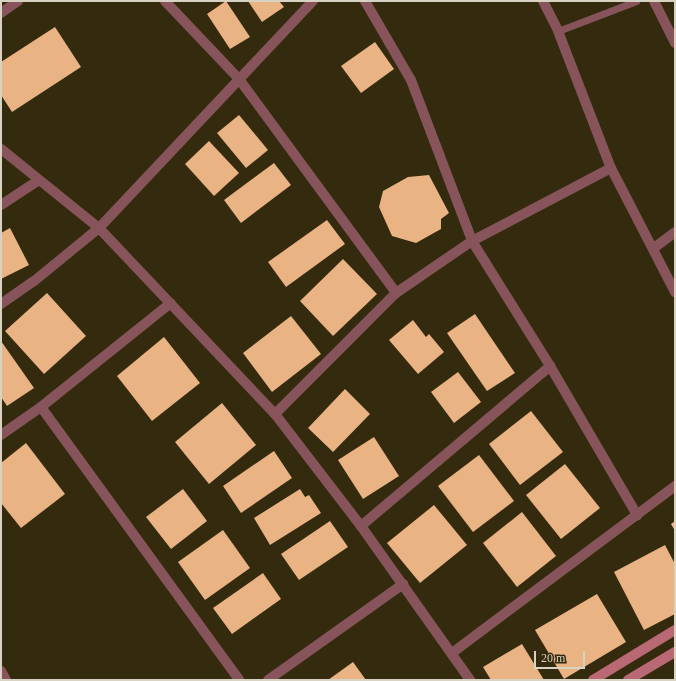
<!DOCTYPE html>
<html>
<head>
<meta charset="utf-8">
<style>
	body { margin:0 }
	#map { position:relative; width:676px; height:681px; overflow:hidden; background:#342a0d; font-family:Georgia,serif }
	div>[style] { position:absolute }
	.building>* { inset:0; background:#eab383 }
	.lane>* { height:7px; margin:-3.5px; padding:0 3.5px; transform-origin:3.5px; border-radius:3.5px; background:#86545a }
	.street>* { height:10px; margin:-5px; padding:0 5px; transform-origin:5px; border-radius:5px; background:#86545a }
	.secondary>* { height:10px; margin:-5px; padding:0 5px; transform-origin:5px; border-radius:5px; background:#b96973 }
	span { translate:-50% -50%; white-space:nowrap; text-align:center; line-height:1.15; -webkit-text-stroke:4px #342a0d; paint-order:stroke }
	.frame { position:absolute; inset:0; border:2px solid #d8d2c2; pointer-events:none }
	.scale { position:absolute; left:534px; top:651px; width:51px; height:18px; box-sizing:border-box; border:2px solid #d8d2c2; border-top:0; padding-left:5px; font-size:12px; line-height:14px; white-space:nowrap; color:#d8d2c2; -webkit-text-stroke:3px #342a0d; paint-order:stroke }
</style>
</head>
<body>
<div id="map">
	<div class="building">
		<i style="clip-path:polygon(226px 1px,250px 37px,230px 49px,207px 14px)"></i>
		<i style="clip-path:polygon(248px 1px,279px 1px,284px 7px,262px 22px)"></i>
		<i style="clip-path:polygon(55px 27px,81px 67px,12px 112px,1px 95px,1px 62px)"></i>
		<i style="clip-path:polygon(375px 42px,394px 69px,361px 93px,341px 66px)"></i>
		<i style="clip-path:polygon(239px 115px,268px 150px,246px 168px,217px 133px)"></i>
		<i style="clip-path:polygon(209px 141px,239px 173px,214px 196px,185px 164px)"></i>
		<i style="clip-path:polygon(274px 163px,291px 185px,241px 223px,224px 200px)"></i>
		<i style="clip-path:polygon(429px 175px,449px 213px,441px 219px,441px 229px,416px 243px,392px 236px,379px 207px,383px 191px,408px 177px)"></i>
		<i style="clip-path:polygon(327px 220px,345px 244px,286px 287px,268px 262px)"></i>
		<i style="clip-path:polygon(10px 228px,29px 265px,1px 279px,1px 233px)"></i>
		<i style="clip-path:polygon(343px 259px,377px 294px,333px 336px,300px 301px)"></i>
		<i style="clip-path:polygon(47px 293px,86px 336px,44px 374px,5px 331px)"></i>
		<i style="clip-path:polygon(475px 314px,515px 373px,487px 391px,447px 333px)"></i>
		<i style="clip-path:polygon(291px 316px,321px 354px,272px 392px,243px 353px)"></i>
		<i style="clip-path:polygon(413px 320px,426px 337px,429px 334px,444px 352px,418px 374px,389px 340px)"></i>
		<i style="clip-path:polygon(164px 337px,200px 383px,152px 421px,117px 376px)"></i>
		<i style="clip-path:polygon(1px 341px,34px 388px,7px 406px,1px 397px)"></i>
		<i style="clip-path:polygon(458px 372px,481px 402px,454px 423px,431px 392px)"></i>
		<i style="clip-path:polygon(345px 389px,370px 414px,333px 452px,308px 428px)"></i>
		<i style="clip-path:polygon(222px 403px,256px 445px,209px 484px,175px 442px)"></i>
		<i style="clip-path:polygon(531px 411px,563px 452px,520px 485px,489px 444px)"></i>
		<i style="clip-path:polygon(374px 437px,399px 476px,363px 499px,338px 460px)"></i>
		<i style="clip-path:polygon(26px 443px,65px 494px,21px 528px,1px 503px,1px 463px)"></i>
		<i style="clip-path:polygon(274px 451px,292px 478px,241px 513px,223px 486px)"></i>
		<i style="clip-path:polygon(479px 455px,514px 501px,473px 532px,438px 486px)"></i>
		<i style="clip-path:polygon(565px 464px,600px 508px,561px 539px,526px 495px)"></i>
		<i style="clip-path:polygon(183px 489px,207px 521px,171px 549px,146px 517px)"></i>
		<i style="clip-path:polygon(300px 489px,305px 497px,309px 495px,321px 513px,270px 545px,254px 518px)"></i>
		<i style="clip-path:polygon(434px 505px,467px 545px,420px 583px,387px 543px)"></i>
		<i style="clip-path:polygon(522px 512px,556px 556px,517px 587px,483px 543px)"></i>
		<i style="clip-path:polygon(330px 521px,348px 547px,299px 580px,281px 554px)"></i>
		<i style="clip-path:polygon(675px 521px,675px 531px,671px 524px)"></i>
		<i style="clip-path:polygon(223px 530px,250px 568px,205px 600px,178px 562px)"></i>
		<i style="clip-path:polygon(665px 545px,675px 564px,675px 614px,644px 630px,614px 572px)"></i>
		<i style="clip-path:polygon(263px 573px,281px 599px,232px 634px,213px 608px)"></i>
		<i style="clip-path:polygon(597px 594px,626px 642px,564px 679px,535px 630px)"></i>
		<i style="clip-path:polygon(522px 644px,544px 680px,491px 680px,483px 667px)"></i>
		<i style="clip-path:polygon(353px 662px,366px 680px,328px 680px)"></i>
	</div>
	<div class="lane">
		<i style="left:558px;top:31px;width:84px;rotate:-21deg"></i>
	</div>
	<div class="street">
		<i style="left:165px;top:1px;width:108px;rotate:46.5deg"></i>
		<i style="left:239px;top:79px;width:265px;rotate:53.7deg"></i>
		<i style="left:365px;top:1px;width:91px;rotate:59.8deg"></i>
		<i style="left:411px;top:80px;width:172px;rotate:69.2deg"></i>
		<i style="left:472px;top:241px;width:147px;rotate:58deg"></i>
		<i style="left:550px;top:366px;width:173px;rotate:59.7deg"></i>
		<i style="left:543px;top:1px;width:34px;rotate:63deg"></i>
		<i style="left:558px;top:31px;width:147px;rotate:68.9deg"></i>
		<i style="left:611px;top:168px;width:140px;rotate:62.7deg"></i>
		<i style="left:654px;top:1px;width:47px;rotate:63.4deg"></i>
		<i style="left:1px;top:13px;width:21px;rotate:-35deg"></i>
		<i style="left:1px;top:149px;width:126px;rotate:38.9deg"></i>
		<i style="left:99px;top:228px;width:256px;rotate:46.6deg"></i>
		<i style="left:275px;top:414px;width:141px;rotate:52.5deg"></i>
		<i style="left:361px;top:526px;width:189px;rotate:54.7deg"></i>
		<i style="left:1px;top:205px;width:45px;rotate:-33.3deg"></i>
		<i style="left:654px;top:248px;width:26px;rotate:-37deg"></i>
		<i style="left:1px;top:304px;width:39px;rotate:-35deg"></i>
		<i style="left:33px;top:282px;width:85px;rotate:-39.3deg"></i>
		<i style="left:99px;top:228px;width:312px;rotate:-46.7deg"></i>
		<i style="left:41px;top:407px;width:337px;rotate:54deg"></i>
		<i style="left:275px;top:414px;width:171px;rotate:-45deg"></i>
		<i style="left:396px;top:293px;width:92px;rotate:-34.4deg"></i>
		<i style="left:472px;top:241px;width:157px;rotate:-27.7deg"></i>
		<i style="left:1px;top:435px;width:49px;rotate:-35deg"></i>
		<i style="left:41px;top:407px;width:166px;rotate:-38.7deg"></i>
		<i style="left:361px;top:526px;width:248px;rotate:-40.2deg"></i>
		<i style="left:452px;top:653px;width:279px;rotate:-36.8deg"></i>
		<i style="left:1px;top:671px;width:10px;rotate:61deg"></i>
		<i style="left:268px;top:680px;width:166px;rotate:-35.4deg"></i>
	</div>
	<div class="secondary">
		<i style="left:593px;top:680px;width:96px;rotate:-31.4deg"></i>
		<i style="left:628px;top:680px;width:55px;rotate:-30.8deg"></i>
	</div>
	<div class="frame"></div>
	<div class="scale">20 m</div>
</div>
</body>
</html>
